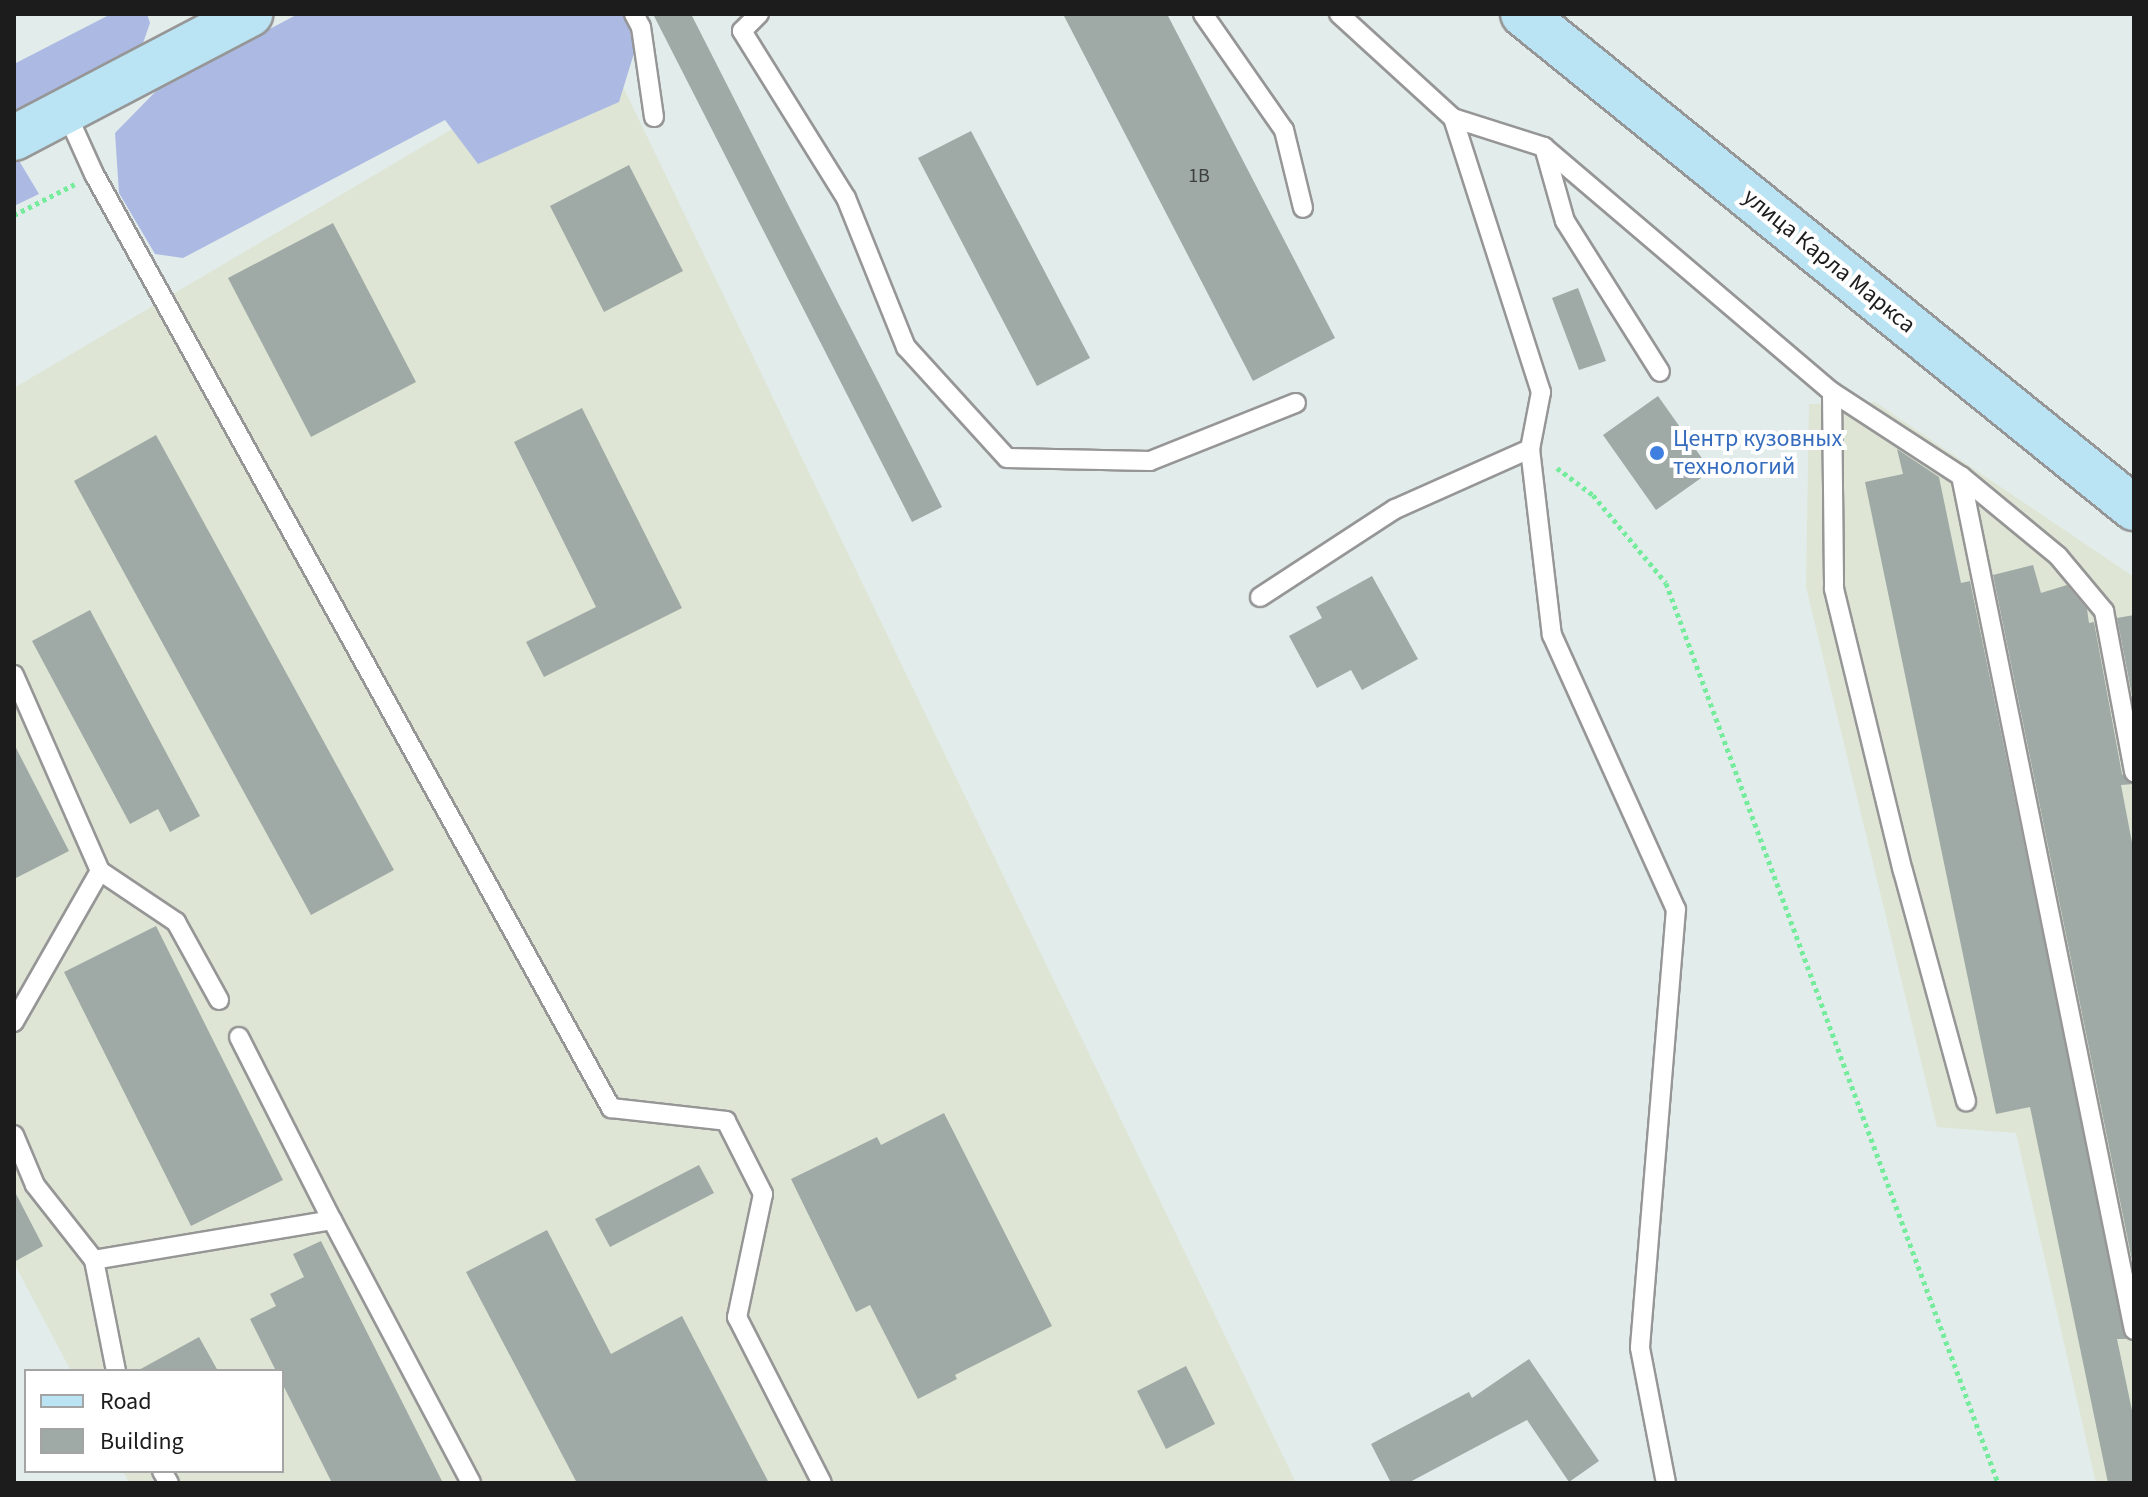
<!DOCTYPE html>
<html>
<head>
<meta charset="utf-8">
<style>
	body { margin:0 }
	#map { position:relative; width:2148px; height:1497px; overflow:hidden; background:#e2eceb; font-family:"Source Sans 3",sans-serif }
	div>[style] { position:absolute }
	.industrial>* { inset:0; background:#dee5d5 }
	.grass>* { inset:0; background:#acbae3 }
	.building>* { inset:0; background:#9faaa6 }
	.path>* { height:5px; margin-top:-2.5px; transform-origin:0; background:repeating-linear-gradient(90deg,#74ec9c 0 4px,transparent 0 8px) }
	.roads { filter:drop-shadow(2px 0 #969696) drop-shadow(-2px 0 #969696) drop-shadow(0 2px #969696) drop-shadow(0 -2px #969696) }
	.service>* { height:18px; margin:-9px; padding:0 9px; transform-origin:9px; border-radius:9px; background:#fff }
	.secondary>* { height:44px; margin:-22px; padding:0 22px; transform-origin:22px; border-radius:22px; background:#bae3f3 }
	.dots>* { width:22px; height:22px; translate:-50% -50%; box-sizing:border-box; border:4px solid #fff; border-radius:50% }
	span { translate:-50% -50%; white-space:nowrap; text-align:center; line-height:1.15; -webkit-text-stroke:8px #fff; paint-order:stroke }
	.number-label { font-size:20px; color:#3d403e }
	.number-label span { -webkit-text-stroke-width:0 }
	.street-label { font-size:24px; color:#1c1c1c }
	.shop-label { font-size:24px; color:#366cbe }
	.left { translate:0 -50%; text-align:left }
	.frame { position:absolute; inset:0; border:16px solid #1c1c1c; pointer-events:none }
	.legend { position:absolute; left:24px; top:1369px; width:260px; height:104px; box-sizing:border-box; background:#fff; border:2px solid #a4a4a4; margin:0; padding:10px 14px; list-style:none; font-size:24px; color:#1c1c1c }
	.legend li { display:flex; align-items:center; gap:16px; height:40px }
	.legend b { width:40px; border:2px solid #a4a4a4 }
</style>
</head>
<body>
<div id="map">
	<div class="industrial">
		<i style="clip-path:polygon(601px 41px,1296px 1483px,129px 1483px,123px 1471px,282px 1471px,282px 1371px,71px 1371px,14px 1263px,14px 388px)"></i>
		<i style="clip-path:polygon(1875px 402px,2134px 577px,2134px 1483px,2096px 1483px,2016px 1133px,1937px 1127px,1806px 587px,1809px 404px)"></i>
	</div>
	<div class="grass">
		<i style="clip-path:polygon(111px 14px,147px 14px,150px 23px,143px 43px,14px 112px,14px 64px)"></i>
		<i style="clip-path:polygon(298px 14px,625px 14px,635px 50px,619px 102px,478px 164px,445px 120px,183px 258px,155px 254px,119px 193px,115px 133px,160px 87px)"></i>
		<i style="clip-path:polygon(18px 159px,39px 194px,14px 206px,14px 161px)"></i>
	</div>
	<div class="building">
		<i style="clip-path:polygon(653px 14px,691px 14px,942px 507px,912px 522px)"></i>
		<i style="clip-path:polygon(1063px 14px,1167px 14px,1335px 338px,1253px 381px)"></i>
		<i style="clip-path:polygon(971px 131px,1090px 358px,1037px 386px,918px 158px)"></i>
		<i style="clip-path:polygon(629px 165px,683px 271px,604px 312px,550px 206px)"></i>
		<i style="clip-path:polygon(333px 223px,416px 382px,311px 437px,228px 278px)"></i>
		<i style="clip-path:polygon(1578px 288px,1606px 361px,1579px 370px,1552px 298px)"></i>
		<i style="clip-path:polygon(1658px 396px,1711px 471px,1656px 510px,1603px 435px)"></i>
		<i style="clip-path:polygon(582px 408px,682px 608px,544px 677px,526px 642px,596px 607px,514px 442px)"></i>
		<i style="clip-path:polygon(156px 435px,394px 870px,311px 915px,74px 481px)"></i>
		<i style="clip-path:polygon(1897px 449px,1939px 477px,1961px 583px,1970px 581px,2126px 1339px,2117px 1339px,2134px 1420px,2134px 1483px,2108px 1483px,2030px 1107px,1996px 1114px,1865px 482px,1903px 474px)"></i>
		<i style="clip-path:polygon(2033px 565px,2041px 593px,2067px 585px,2087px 609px,2089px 623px,2094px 622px,2122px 774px,2134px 784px,2121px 785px,2134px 853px,2134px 1270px,1993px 575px)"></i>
		<i style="clip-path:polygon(1372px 576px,1418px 659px,1362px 690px,1351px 670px,1317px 688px,1289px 636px,1322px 618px,1316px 607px)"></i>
		<i style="clip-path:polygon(90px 610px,200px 816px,170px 832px,158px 809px,130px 824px,32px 641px)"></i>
		<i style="clip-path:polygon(2134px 615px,2134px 706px,2117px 618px)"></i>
		<i style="clip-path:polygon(14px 744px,69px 851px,14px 879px)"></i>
		<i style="clip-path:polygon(156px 926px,283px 1180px,191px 1226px,64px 972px)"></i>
		<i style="clip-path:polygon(944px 1113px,1052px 1326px,955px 1375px,957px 1379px,918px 1399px,870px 1305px,856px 1312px,791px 1179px,877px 1137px,881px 1145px)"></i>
		<i style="clip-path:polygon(699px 1165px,714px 1193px,610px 1247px,595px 1219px)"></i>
		<i style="clip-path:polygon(14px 1190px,43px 1246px,14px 1262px)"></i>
		<i style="clip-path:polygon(547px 1230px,611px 1354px,682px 1316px,769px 1483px,577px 1483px,466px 1272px)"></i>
		<i style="clip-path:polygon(321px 1241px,443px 1483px,332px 1483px,282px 1383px,282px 1371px,276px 1371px,250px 1319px,276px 1306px,270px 1294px,304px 1277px,293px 1254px)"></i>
		<i style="clip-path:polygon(199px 1337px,218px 1371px,137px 1371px)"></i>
		<i style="clip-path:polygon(1529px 1359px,1599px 1461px,1569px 1482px,1527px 1420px,1408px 1483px,1391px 1483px,1371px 1444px,1469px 1392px,1472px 1398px)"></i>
		<i style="clip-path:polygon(1186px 1366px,1215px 1424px,1166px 1449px,1137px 1391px)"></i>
	</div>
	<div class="path">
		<i style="left:14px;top:215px;width:68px;rotate:-26.9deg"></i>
		<i style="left:1557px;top:468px;width:45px;rotate:36.9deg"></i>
		<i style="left:1593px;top:495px;width:114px;rotate:50.3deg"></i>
		<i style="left:1666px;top:583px;width:959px;rotate:69.75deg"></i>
	</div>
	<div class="roads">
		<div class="service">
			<i style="left:634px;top:14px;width:15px;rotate:62deg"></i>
			<i style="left:641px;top:27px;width:91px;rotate:81.8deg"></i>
			<i style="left:759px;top:14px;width:24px;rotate:135deg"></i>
			<i style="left:742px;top:31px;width:197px;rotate:58.1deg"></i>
			<i style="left:846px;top:198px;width:161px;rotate:68.1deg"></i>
			<i style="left:906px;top:347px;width:150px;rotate:47.7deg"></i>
			<i style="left:1007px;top:458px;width:143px;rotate:1.2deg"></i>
			<i style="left:1150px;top:461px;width:157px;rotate:-21.7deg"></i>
			<i style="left:1203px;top:14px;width:141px;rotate:55.1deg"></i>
			<i style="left:1284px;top:130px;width:80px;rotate:76.3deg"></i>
			<i style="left:1339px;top:14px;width:154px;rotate:42.4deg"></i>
			<i style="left:1453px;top:118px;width:288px;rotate:72.2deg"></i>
			<i style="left:1541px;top:392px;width:58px;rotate:100.9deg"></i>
			<i style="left:1530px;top:449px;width:187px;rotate:83.3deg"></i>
			<i style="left:1552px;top:635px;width:301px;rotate:65.7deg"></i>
			<i style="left:1676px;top:909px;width:440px;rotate:94.7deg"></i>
			<i style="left:1640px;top:1348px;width:137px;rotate:79.1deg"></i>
			<i style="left:66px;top:112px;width:68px;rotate:65.7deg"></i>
			<i style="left:94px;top:174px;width:1068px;rotate:61.03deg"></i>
			<i style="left:611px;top:1108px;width:116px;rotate:6.4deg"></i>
			<i style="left:726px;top:1121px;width:82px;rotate:63.1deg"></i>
			<i style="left:763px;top:1194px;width:126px;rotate:101.9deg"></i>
			<i style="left:737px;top:1317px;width:186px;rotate:62.9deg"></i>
			<i style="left:1453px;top:118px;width:96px;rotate:17.7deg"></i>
			<i style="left:1544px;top:147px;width:378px;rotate:40.4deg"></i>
			<i style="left:1832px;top:392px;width:197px;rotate:89.4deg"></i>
			<i style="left:1834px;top:589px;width:290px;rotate:76.3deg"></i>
			<i style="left:1903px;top:871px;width:239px;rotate:74.7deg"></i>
			<i style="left:1544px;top:147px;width:77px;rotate:74.2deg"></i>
			<i style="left:1565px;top:221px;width:178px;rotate:57.8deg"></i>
			<i style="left:1832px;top:392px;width:154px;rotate:33.1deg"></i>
			<i style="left:1961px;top:476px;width:126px;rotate:39.5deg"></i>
			<i style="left:2058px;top:556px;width:72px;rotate:50.1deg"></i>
			<i style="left:2104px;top:611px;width:164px;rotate:79.4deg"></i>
			<i style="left:1961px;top:476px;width:871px;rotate:78.55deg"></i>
			<i style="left:1260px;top:597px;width:161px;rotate:-33.1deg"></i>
			<i style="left:1395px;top:509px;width:148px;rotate:-24deg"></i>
			<i style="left:14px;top:675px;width:214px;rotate:66.3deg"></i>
			<i style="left:100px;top:871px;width:174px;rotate:119.7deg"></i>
			<i style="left:100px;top:871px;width:92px;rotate:33.9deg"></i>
			<i style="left:176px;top:922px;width:89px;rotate:61.1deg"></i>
			<i style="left:239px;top:1037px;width:205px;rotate:63.1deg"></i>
			<i style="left:14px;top:1135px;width:54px;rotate:67.2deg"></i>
			<i style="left:35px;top:1185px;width:95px;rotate:51.8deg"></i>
			<i style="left:94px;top:1260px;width:113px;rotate:78.8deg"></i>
			<i style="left:94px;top:1260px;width:241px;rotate:-9.5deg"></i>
			<i style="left:332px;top:1220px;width:297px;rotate:62.1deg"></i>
			<i style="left:162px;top:1471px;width:14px;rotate:60deg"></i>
		</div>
		<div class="secondary">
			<i style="left:1523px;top:14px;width:786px;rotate:38.96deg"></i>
			<i style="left:14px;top:138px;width:267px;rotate:-27.7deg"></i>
		</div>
	</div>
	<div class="dots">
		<i style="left:1657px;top:453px;background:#3f7fe0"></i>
	</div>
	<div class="number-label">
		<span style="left:1199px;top:176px">1В</span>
	</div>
	<div class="street-label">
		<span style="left:1829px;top:261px;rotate:39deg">улица Карла Маркса</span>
	</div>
	<div class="shop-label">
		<span class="left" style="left:1673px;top:453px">Центр кузовных<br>технологий</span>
	</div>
	<div class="frame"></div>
	<ul class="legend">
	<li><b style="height:10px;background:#bae3f3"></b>Road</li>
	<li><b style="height:22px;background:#9faaa6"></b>Building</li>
	</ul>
</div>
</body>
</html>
